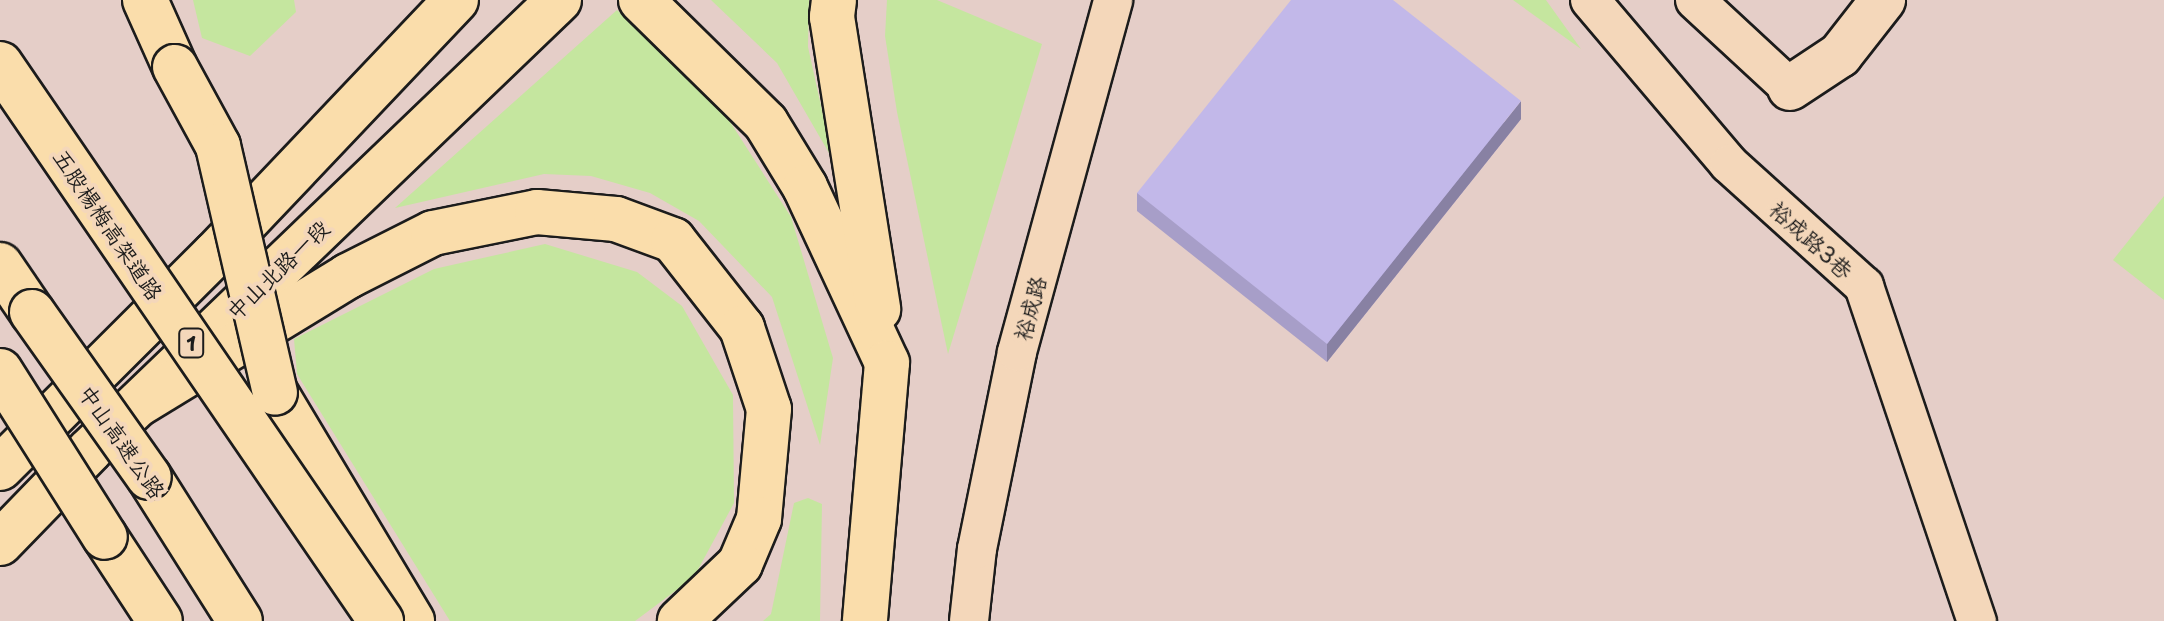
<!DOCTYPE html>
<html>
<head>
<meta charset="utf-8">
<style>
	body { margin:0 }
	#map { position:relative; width:2164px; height:621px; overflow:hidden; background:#e5cec8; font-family:"Playpen Sans","LXGW WenKai TC",sans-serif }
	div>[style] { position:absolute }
	.green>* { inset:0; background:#c5e69f }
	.roads { filter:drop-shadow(2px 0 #1c1c1c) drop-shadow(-2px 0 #1c1c1c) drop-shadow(0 2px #1c1c1c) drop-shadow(0 -2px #1c1c1c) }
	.minor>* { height:38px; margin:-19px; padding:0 19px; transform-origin:19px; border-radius:19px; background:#f4d7ba }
	.tertiary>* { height:44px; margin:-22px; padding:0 22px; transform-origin:22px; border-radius:22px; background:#f4d7ba }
	.primary>* { height:44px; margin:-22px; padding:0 22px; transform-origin:22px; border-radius:22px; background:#faddab }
	.motorway>* { height:44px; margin:-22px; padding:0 22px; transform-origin:22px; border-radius:22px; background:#faddab }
	.bridges { filter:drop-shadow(2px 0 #1c1c1c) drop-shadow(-2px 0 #1c1c1c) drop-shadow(0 2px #1c1c1c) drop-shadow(0 -2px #1c1c1c) }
	.motorway-bridge>* { height:44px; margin:-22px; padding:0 22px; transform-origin:22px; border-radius:22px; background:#faddab }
	.wall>* { inset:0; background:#a79ec8 }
	.shaded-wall>* { inset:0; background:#8881a3 }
	.building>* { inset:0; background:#c2b8e9 }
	span { translate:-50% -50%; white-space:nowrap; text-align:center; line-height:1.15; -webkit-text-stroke:8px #f4d7ba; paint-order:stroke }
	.shield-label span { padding:2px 6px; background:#f4d7ba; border:2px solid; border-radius:6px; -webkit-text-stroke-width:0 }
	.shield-label { font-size:20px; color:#1c1c1c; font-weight:700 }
	.street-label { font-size:22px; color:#1c1c1c }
</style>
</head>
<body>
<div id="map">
	<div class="green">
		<i style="clip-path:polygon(193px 0,294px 0,296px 12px,250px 56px,202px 38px)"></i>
		<i style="clip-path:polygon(711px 0,809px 0,808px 47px,833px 160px,777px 63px)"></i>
		<i style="clip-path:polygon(887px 0,937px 0,1042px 44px,948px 354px,897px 112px,885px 36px)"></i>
		<i style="clip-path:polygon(1513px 0,1546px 0,1581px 49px)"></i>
		<i style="clip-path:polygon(617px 10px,718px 103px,791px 217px,833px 358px,820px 445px,772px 297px,699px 221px,650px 193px,591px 176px,544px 174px,395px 208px)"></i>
		<i style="clip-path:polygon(2164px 196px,2164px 300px,2113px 260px)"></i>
		<i style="clip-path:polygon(545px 244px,637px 272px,682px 306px,733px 395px,734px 503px,694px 577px,635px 621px,450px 621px,297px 374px,294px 339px,434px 269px)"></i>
		<i style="clip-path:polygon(808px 498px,822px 504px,820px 621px,763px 621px,771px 614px,794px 503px)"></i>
	</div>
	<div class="roads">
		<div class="minor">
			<i style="left:1590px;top:0;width:215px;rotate:49.7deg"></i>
			<i style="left:1729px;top:164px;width:182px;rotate:42.1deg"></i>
			<i style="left:1864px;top:286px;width:354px;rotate:71.4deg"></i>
			<i style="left:1695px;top:0;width:129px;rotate:42.8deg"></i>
			<i style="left:969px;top:621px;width:72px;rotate:-83.7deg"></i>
			<i style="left:977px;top:549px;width:201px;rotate:-78.5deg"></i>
			<i style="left:1017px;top:352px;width:365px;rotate:-74.7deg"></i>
		</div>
		<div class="tertiary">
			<i style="left:1790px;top:88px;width:60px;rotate:-33.4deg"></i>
			<i style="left:1840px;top:55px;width:70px;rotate:-52deg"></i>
		</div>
		<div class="primary">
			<i style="left:0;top:468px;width:303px;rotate:-44.9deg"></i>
			<i style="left:215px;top:254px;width:350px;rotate:-46.5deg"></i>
			<i style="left:0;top:543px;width:129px;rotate:-45.9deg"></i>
			<i style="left:90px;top:450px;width:650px;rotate:-43.82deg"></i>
		</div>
		<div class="motorway">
			<i style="left:145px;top:0;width:73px;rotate:65.9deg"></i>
			<i style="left:641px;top:0;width:175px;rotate:44.5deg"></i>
			<i style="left:766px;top:123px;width:75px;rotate:58.6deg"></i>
			<i style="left:805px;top:187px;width:194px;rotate:65deg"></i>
			<i style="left:887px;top:363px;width:259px;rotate:94.9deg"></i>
			<i style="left:834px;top:0;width:17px;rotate:97deg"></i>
			<i style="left:832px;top:17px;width:296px;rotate:81deg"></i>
			<i style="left:0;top:265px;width:57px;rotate:55.8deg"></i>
			<i style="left:275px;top:392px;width:267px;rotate:59.1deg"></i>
			<i style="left:140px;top:403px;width:244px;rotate:-31.4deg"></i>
			<i style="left:348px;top:276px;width:95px;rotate:-26.8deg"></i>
			<i style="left:433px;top:233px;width:106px;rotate:-11.4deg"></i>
			<i style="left:537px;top:212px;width:79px;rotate:5.1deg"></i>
			<i style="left:616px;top:219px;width:61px;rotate:20.2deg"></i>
			<i style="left:673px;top:240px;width:112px;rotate:51.9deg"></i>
			<i style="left:742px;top:328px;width:85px;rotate:71.6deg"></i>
			<i style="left:769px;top:409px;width:110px;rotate:95.2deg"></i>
			<i style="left:759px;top:519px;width:49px;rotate:112.9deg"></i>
			<i style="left:740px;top:564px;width:83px;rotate:136.5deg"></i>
			<i style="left:149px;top:477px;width:170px;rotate:57.7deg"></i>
			<i style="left:105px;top:537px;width:100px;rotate:56.8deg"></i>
		</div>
	</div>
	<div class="bridges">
		<div class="motorway-bridge">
			<i style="left:0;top:64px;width:675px;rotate:55.63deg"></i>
			<i style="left:175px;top:67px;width:90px;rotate:61.4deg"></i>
			<i style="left:218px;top:146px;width:253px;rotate:77deg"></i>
			<i style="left:32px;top:312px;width:202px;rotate:54.7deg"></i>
			<i style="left:0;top:371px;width:196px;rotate:57.7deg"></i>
		</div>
	</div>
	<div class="wall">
		<i style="clip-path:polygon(1521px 119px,1327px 362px,1137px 211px,1137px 193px)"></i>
	</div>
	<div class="shaded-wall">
		<i style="clip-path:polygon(1521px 101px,1521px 119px,1327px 362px,1327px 344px)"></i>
	</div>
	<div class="building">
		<i style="clip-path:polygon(1291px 0,1393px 0,1521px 101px,1327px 344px,1137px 193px)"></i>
	</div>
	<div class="shield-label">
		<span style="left:191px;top:343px">1</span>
	</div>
	<div class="street-label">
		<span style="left:109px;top:224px;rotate:56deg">五股楊梅高架道路</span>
		<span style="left:1812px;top:239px;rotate:42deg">裕成路3巷</span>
		<span style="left:277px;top:269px;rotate:-44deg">中山北路一段</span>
		<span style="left:1029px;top:308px;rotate:-75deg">裕成路</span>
		<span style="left:123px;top:441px;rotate:55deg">中山高速公路</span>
	</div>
</div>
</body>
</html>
